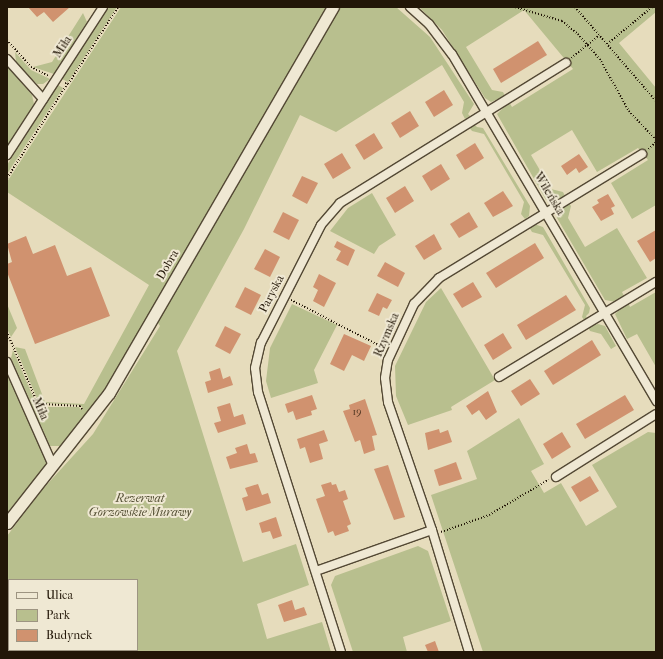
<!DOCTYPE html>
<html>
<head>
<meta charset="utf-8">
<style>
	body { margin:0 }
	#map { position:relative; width:663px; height:659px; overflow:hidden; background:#e6dcbc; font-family:"IM FELL French Canon",serif }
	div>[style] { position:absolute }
	.green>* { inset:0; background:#b8bf8e }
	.building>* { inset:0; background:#d0926f }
	.path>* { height:1.5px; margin-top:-0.75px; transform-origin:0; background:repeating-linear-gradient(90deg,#221607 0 1px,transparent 0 3px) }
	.roads { filter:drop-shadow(1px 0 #534834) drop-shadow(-1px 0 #534834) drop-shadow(0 1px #534834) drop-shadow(0 -1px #534834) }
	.street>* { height:8px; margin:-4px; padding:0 4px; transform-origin:4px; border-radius:4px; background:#efe8d3 }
	.secondary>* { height:11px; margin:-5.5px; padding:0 5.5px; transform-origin:5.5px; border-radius:5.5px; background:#efe8d3 }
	span { translate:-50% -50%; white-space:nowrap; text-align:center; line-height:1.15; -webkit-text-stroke:4px #efe8d3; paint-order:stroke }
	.number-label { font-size:10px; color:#4e3521 }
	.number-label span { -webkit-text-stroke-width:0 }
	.street-label { font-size:12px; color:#221607 }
	.park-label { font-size:12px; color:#565136; font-style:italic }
	.frame { position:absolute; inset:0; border:8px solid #221607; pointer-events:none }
	.legend { position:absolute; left:8px; top:579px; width:130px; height:72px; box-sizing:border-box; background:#efe8d3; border:1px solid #9d9481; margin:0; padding:5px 7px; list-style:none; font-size:12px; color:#221607 }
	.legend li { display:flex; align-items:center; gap:8px; height:20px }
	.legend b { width:20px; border:1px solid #9d9481 }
</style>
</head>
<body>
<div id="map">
	<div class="green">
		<i style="clip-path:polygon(109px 7px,117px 7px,68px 82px,62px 79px)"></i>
		<i style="clip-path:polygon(evenodd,121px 7px,396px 7px,430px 37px,474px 104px,468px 114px,470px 116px,465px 119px,462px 113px,464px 102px,442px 65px,336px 132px,300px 115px,244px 229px,177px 351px,243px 562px,296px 544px,309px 585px,257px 604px,267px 639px,322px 622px,331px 652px,7px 652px,7px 536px,42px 490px,93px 434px,160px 326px,151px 313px,108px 385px,71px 437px,61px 446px,50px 446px,11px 358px,13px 350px,34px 399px,45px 407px,79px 407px,81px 410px,82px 407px,80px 405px,46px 403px,37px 398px,15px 347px,25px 349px,45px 402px,84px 404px,149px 285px,7px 192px,7px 182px,121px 7px,9px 580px,137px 580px,137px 650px,9px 650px,9px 580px)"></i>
		<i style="clip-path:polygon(419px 7px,656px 7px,656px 12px,619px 43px,656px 88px,656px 205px,632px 219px,611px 183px,648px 160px,638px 148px,597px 172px,572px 130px,531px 155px,551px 189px,563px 192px,565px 196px,555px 201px,546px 200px,497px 114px,509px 102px,512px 107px,573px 69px,524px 10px,466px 47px,492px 90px,503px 92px,505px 96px,491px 102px,485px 98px,442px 30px)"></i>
		<i style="clip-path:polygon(83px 13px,87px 22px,54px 74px,33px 67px,52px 62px)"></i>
		<i style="clip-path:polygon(15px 52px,31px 70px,50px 79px,43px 84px,37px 84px,16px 62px)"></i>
		<i style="clip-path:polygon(7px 66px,32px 95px,34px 104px,7px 146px)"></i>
		<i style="clip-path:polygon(58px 85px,63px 88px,7px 174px,7px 165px)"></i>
		<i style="clip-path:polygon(474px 124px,477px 127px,483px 128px,530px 206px,529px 216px,525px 219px,521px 214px,524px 202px,484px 134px,472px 131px,469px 127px)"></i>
		<i style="clip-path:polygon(372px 193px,396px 235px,379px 246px,374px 254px,330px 231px,348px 208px)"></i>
		<i style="clip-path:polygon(568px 202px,571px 206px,568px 218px,585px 247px,617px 228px,647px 278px,622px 292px,624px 296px,616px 302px,605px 300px,557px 218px,556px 211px)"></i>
		<i style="clip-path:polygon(534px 224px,543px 227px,590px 308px,589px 313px,586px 316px,587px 318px,584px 320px,582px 317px,585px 305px,543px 235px,532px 232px,529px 227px)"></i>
		<i style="clip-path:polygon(441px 288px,495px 380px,451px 407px,452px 410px,408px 425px,396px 396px,395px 366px,426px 302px)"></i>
		<i style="clip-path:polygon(656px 292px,656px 367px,637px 334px,627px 339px,615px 314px,628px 302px,630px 307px)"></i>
		<i style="clip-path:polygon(7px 304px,17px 328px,11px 337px,7px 329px)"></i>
		<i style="clip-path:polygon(292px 304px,337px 325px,314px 370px,318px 383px,271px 398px,266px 381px,270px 348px)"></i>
		<i style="clip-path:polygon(598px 324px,605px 326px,616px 346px,611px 349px,601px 334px,590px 331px,588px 327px)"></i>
		<i style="clip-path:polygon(7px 375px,47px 464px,7px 513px)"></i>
		<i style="clip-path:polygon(519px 418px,544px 464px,531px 471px,544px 493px,561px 483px,586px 526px,617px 507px,592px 465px,648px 432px,656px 433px,656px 652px,483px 652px,431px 495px,477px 479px,467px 451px)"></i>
		<i style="clip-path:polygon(418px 546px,428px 551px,451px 621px,403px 637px,407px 652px,353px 652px,331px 585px,335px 576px)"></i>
	</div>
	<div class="building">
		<i style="clip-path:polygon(28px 7px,70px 7px,53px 22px,44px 12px,37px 17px)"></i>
		<i style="clip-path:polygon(538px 41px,547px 55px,501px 83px,493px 69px)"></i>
		<i style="clip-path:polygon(444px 90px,453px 105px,434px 117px,425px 102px)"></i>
		<i style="clip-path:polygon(410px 111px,419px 126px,400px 138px,391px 123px)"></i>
		<i style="clip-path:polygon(374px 133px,383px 148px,364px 160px,355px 145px)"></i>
		<i style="clip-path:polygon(475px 143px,484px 158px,465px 170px,456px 155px)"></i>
		<i style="clip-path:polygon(342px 153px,351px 168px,333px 179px,324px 164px)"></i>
		<i style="clip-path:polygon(579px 154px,588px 167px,579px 173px,576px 168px,567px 175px,561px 166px)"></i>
		<i style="clip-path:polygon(441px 164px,450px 179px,431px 191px,422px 176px)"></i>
		<i style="clip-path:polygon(302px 176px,318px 183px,307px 204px,292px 196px)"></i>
		<i style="clip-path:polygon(405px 186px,414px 201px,395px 213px,386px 198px)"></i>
		<i style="clip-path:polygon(503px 191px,513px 206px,493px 217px,484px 203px)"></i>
		<i style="clip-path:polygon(608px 194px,615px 206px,611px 208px,614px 214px,601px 221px,592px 207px,599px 203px,597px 200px)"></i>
		<i style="clip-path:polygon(283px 212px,299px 220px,289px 240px,273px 232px)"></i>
		<i style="clip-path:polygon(469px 212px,478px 227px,459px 238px,450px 224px)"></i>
		<i style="clip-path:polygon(656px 230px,656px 258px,650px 262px,637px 241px)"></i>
		<i style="clip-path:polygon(434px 234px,442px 249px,424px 260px,415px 246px)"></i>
		<i style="clip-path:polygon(26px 236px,33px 254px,55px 245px,67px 276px,91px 267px,110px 316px,35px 344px,7px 272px,7px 264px,12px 262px,7px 244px)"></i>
		<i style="clip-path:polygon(337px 241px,355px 250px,348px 266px,336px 260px,341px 251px,334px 247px)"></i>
		<i style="clip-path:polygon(535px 243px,544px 258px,496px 288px,486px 273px)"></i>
		<i style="clip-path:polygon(265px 249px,280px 257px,270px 277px,254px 269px)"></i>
		<i style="clip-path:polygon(385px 262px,405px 273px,398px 287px,377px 276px)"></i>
		<i style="clip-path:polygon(319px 274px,336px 283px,324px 307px,313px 301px,318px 290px,313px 287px)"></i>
		<i style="clip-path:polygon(473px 282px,482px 297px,462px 308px,453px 294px)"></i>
		<i style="clip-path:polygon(245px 287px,261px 295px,251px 315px,235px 307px)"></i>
		<i style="clip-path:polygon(377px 293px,392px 300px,387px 309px,383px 307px,379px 316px,368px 311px)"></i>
		<i style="clip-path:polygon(566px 295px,576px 310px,526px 340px,517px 325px)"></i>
		<i style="clip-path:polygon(225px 326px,241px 334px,230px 354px,215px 346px)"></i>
		<i style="clip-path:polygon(503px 333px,512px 348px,493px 360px,484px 345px)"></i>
		<i style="clip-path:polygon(344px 334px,371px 346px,364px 361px,352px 355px,344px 371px,330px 364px)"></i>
		<i style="clip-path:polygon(592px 340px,601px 355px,553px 385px,544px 371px)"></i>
		<i style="clip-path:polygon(220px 368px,223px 379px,230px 376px,233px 385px,208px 393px,205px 382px,211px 380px,209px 372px)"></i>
		<i style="clip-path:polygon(530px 379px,540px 394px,521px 406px,511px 391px)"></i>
		<i style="clip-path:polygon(488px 391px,497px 412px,486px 420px,479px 410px,472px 415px,466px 406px)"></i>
		<i style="clip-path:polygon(312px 395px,317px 409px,311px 411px,312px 415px,296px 420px,293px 411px,288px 413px,285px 404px)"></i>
		<i style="clip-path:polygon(625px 395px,634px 410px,585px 439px,576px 424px)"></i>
		<i style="clip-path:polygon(365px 399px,377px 435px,372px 436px,375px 450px,364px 454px,360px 440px,355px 442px,343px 411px,350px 409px,349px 405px)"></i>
		<i style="clip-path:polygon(230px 403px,234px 417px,243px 414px,246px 424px,218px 433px,214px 423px,221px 421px,217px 407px)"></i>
		<i style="clip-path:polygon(439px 429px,440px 433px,448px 430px,452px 442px,428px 450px,425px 433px)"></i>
		<i style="clip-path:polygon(324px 430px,328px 441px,319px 444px,323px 459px,310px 463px,305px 447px,300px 449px,297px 439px)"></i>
		<i style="clip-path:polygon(562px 432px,571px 447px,552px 459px,543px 444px)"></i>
		<i style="clip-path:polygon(247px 444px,250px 454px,255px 453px,258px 462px,230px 469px,226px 457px,237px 453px,235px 448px)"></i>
		<i style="clip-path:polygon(456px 462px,462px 479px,439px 486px,434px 470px)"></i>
		<i style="clip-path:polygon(388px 465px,405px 517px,394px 520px,374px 469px)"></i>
		<i style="clip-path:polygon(590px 476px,599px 491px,580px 502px,571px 487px)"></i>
		<i style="clip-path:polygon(331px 482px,332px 485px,336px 484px,339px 492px,345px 490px,348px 499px,343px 501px,351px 524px,347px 526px,349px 531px,335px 536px,333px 531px,328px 533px,316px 499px,325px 496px,321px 485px)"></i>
		<i style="clip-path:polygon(258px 484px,262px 495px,268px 493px,271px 503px,246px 511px,242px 498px,248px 496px,245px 488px)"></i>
		<i style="clip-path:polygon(276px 517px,282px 536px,273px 539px,270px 531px,262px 533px,259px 523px)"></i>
		<i style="clip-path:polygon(292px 600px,295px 610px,304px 607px,307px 615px,284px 622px,278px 605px)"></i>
		<i style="clip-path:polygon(435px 641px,439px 652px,428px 652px,425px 645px)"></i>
	</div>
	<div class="path">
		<i style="left:515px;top:7px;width:49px;rotate:16.6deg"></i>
		<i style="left:562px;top:21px;width:21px;rotate:39deg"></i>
		<i style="left:578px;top:34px;width:33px;rotate:49deg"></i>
		<i style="left:600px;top:59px;width:60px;rotate:60.9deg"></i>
		<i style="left:629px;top:111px;width:40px;rotate:47deg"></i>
		<i style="left:575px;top:7px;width:124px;rotate:49.2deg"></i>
		<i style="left:7px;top:40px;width:36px;rotate:48deg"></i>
		<i style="left:31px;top:67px;width:20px;rotate:27deg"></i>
		<i style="left:607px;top:44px;width:58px;rotate:-39.4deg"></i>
		<i style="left:571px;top:58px;width:36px;rotate:-39deg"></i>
		<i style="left:65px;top:83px;width:3px;rotate:18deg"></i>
		<i style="left:68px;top:84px;width:92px;rotate:-57deg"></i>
		<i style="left:648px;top:149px;width:11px;rotate:-41deg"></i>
		<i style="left:7px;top:178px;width:112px;rotate:-57.4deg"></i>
		<i style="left:291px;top:300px;width:105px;rotate:27.3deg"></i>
		<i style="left:7px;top:332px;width:73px;rotate:66.6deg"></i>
		<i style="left:36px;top:399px;width:9px;rotate:36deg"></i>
		<i style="left:43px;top:404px;width:37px;rotate:3deg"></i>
		<i style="left:80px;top:406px;width:4px;rotate:56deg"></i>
		<i style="left:441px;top:532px;width:51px;rotate:-19.5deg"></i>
		<i style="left:489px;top:515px;width:69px;rotate:-30.7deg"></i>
	</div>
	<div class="roads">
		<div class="street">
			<i style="left:410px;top:7px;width:25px;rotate:42deg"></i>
			<i style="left:429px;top:24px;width:38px;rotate:53deg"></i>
			<i style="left:452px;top:54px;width:403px;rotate:59.5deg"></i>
			<i style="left:7px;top:59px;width:54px;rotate:48deg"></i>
			<i style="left:7px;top:155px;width:176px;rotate:-57deg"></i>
			<i style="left:7px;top:362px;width:114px;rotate:66.1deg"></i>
			<i style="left:499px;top:377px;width:184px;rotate:-31.2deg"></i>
			<i style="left:556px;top:477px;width:118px;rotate:-32.2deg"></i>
			<i style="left:316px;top:571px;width:123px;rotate:-19.5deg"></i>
			<i style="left:341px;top:652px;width:273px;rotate:-107.7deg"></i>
			<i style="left:258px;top:392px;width:24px;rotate:-97deg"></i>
			<i style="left:255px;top:368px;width:26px;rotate:-77deg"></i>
			<i style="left:261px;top:343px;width:132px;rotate:-63deg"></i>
			<i style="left:321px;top:225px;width:29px;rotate:-49deg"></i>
			<i style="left:340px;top:203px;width:266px;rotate:-31.8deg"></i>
			<i style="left:469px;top:652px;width:127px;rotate:-106.9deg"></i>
			<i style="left:432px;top:530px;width:135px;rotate:-109deg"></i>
			<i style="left:388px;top:402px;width:24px;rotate:-97deg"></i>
			<i style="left:385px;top:378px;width:18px;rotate:-81deg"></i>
			<i style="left:388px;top:360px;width:62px;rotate:-65.1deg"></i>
			<i style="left:414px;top:304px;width:36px;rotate:-46deg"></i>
			<i style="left:439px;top:278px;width:238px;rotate:-31.4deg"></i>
		</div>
		<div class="secondary">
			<i style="left:7px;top:523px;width:165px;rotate:-51.9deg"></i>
			<i style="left:109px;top:393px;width:446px;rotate:-59.9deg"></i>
		</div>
	</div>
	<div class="number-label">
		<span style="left:357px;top:413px">19</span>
	</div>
	<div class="street-label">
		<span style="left:63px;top:47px;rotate:-57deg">Miła</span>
		<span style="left:549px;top:194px;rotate:59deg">Wileńska</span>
		<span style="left:168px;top:265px;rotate:-60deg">Dobra</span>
		<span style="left:272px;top:294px;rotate:-63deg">Paryska</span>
		<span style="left:387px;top:335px;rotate:-67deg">Rzymska</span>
		<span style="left:40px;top:409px;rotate:66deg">Miła</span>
	</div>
	<div class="park-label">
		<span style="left:140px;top:506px">Rezerwat<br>Gorzowskie Murawy</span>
	</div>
	<div class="frame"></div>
	<ul class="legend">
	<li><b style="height:5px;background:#efe8d3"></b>Ulica</li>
	<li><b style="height:11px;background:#b8bf8e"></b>Park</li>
	<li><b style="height:11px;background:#d0926f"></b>Budynek</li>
	</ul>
</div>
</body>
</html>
